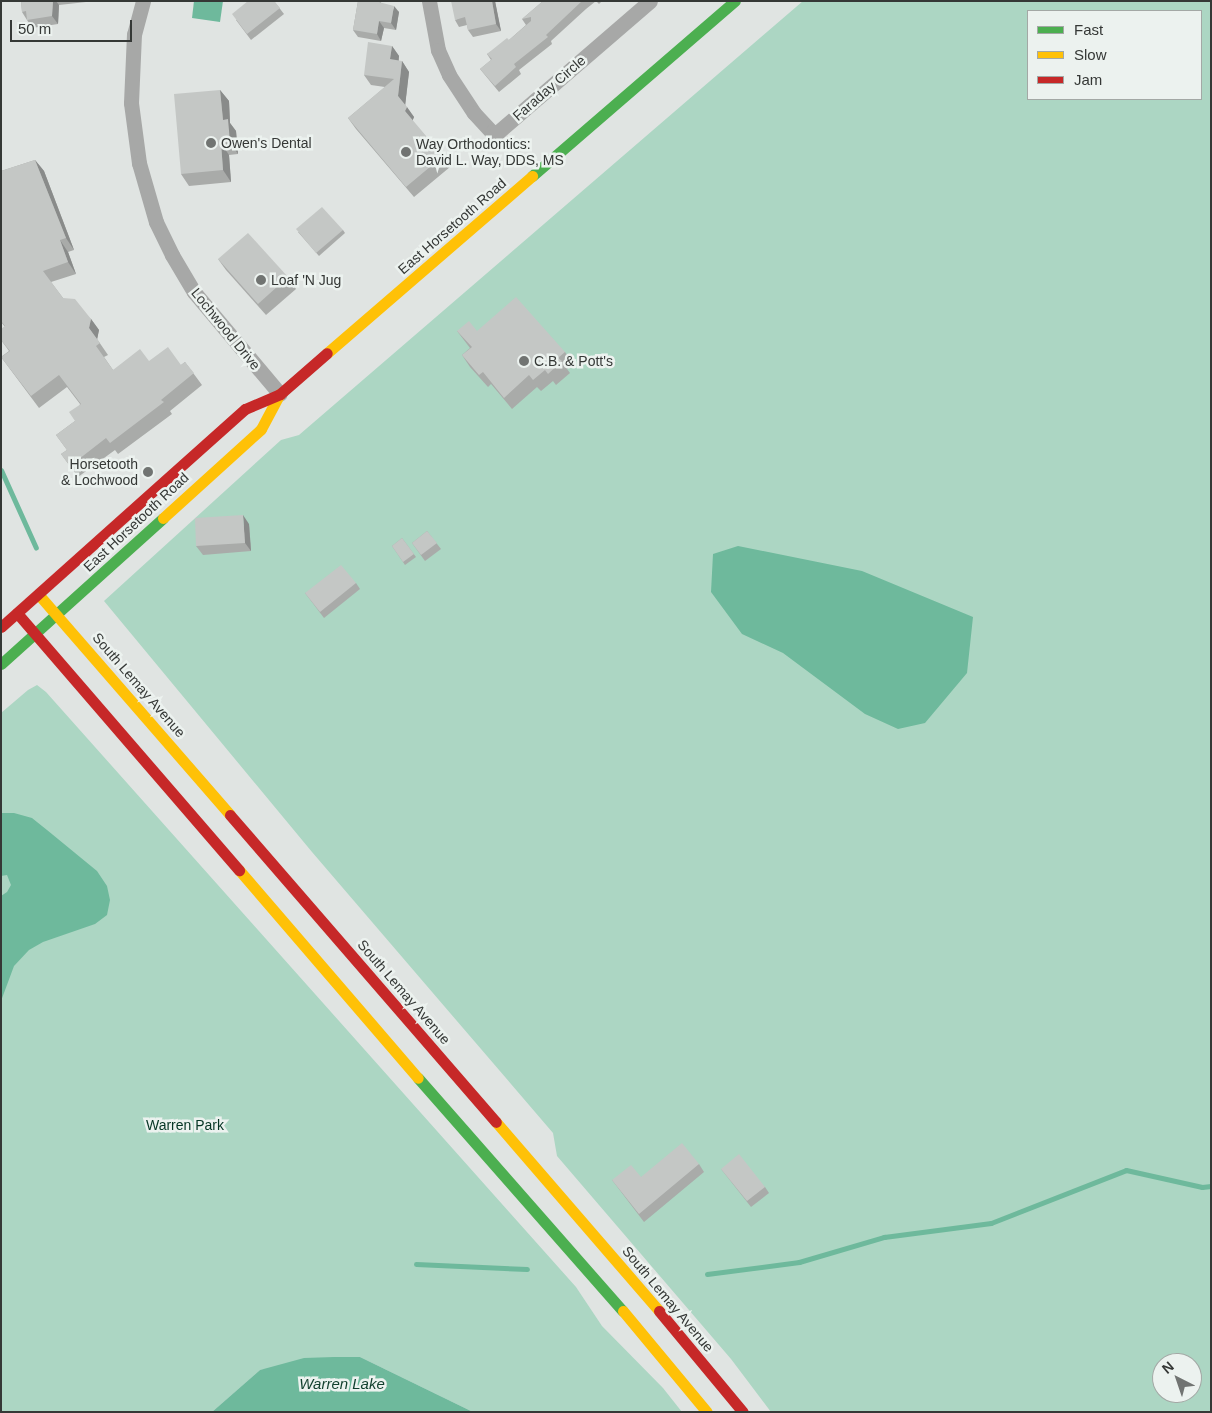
<!DOCTYPE html>
<html>
<head>
<meta charset="utf-8">
<style>
	body { margin:0 }
	#map { position:relative; width:1212px; height:1413px; overflow:hidden; background:#e0e4e2; font-family:Helvetica,sans-serif }
	div>[style] { position:absolute }
	.green>* { inset:0; background:#acd6c3 }
	.water>* { inset:0; background:#6eb99c }
	.stream>* { height:5px; margin:-2.5px; padding:0 2.5px; transform-origin:2.5px; border-radius:2.5px; background:#6eb99c }
	.street>* { height:15px; margin:-7.5px; padding:0 7.5px; transform-origin:7.5px; border-radius:7.5px; background:#a7a8a7 }
	.fast>* { height:11px; margin:-5.5px; padding:0 5.5px; transform-origin:5.5px; border-radius:5.5px; background:#4caf50 }
	.slow>* { height:11px; margin:-5.5px; padding:0 5.5px; transform-origin:5.5px; border-radius:5.5px; background:#ffc107 }
	.jam>* { height:11px; margin:-5.5px; padding:0 5.5px; transform-origin:5.5px; border-radius:5.5px; background:#c62828 }
	.wall>* { inset:0; background:#a9aba9 }
	.shaded-wall>* { inset:0; background:#898b8a }
	.building>* { inset:0; background:#c4c7c5 }
	.dots>* { width:14px; height:14px; translate:-50% -50%; box-sizing:border-box; border:2px solid #ecf2ef; border-radius:50% }
	span { translate:-50% -50%; white-space:nowrap; text-align:center; line-height:1.15; -webkit-text-stroke:5px #ecf2ef; paint-order:stroke }
	.street-label { font-size:14px; color:#353836 }
	.poi-label { font-size:14px; color:#353836 }
	.left { translate:0 -50%; text-align:left }
	.right { translate:-100% -50%; text-align:right }
	.park-label { font-size:14px; color:#053524 }
	.water-label { font-size:15px; color:#113f2d; font-style:italic }
	.frame { position:absolute; inset:0; border:2px solid #353836; pointer-events:none }
	.legend { position:absolute; left:1027px; top:10px; width:175px; height:90px; box-sizing:border-box; background:#ecf2ef; border:1px solid #a3a8a5; margin:0; padding:6px 9px; list-style:none; font-size:15px; color:#353836 }
	.legend li { display:flex; align-items:center; gap:10px; height:25px }
	.legend b { width:25px; border:1px solid #a3a8a5 }
	.north { position:absolute; left:1152px; top:1353px; width:50px; height:50px; box-sizing:border-box; background:#ecf2ef; border:1px solid #a3a8a5; border-radius:50%; rotate:319deg; font-size:14px; font-weight:700; line-height:20px; text-align:center; color:#353836 }
	.north::after { content:''; display:block; margin:auto; width:18px; height:22px; background:#717472; clip-path:polygon(50% 0,100% 100%,50% 72%,0 100%) }
	.scale { position:absolute; left:10px; top:20px; width:122px; height:22px; box-sizing:border-box; border:2px solid #353836; border-top:0; padding-left:6px; font-size:15px; line-height:18px; white-space:nowrap; color:#353836; -webkit-text-stroke:4px #ecf2ef; paint-order:stroke }
</style>
</head>
<body>
<div id="map">
	<div class="green">
		<i style="clip-path:polygon(evenodd,803px 1px,1211px 1px,1211px 1412px,771px 1412px,731px 1359px,557px 1156px,553px 1133px,312px 852px,104px 601px,281px 440px,299px 435px,803px 1px,1028px 11px,1201px 11px,1201px 99px,1028px 99px,1028px 11px,803px 1px,1162px 1363px,1192px 1363px,1192px 1393px,1162px 1393px,1162px 1363px)"></i>
		<i style="clip-path:polygon(37px 685px,46px 692px,576px 1287px,602px 1326px,663px 1388px,682px 1412px,473px 1412px,360px 1357px,260px 1370px,212px 1412px,1px 1412px,1px 713px,28px 690px)"></i>
	</div>
	<div class="water">
		<i style="clip-path:polygon(194px 1px,223px 1px,220px 22px,192px 18px)"></i>
		<i style="clip-path:polygon(738px 546px,862px 571px,973px 617px,967px 673px,925px 723px,898px 729px,865px 714px,783px 653px,742px 634px,711px 592px,713px 554px)"></i>
		<i style="clip-path:polygon(1px 813px,14px 813px,32px 818px,47px 830px,97px 871px,107px 886px,110px 900px,107px 915px,95px 924px,43px 942px,29px 950px,14px 966px,1px 1001px,1px 896px,7px 892px,11px 885px,7px 875px,1px 876px)"></i>
		<i style="clip-path:polygon(334px 1357px,360px 1357px,473px 1412px,212px 1412px,260px 1370px,304px 1358px)"></i>
	</div>
	<div class="stream">
		<i style="left:1px;top:470px;width:85px;rotate:65.8deg"></i>
		<i style="left:416px;top:1264px;width:111px;rotate:2.6deg"></i>
		<i style="left:707px;top:1274px;width:93px;rotate:-7.4deg"></i>
		<i style="left:799px;top:1262px;width:89px;rotate:-16.4deg"></i>
		<i style="left:884px;top:1237px;width:108px;rotate:-7.5deg"></i>
		<i style="left:991px;top:1223px;width:145px;rotate:-21.4deg"></i>
		<i style="left:1126px;top:1170px;width:78px;rotate:12.6deg"></i>
		<i style="left:1202px;top:1187px;width:9px;rotate:-6deg"></i>
	</div>
	<div class="street">
		<i style="left:143px;top:1px;width:34px;rotate:105deg"></i>
		<i style="left:134px;top:34px;width:69px;rotate:92.5deg"></i>
		<i style="left:131px;top:103px;width:61px;rotate:82.4deg"></i>
		<i style="left:139px;top:163px;width:61px;rotate:73.9deg"></i>
		<i style="left:156px;top:222px;width:37px;rotate:64deg"></i>
		<i style="left:172px;top:255px;width:43px;rotate:59.3deg"></i>
		<i style="left:194px;top:292px;width:133px;rotate:49.9deg"></i>
		<i style="left:429px;top:1px;width:50px;rotate:79.6deg"></i>
		<i style="left:438px;top:50px;width:27px;rotate:66deg"></i>
		<i style="left:449px;top:75px;width:45px;rotate:56.7deg"></i>
		<i style="left:474px;top:113px;width:26px;rotate:47deg"></i>
		<i style="left:492px;top:132px;width:5px;rotate:11deg"></i>
		<i style="left:497px;top:133px;width:202px;rotate:-40.8deg"></i>
	</div>
	<div class="fast">
		<i style="left:532px;top:176px;width:268px;rotate:-40.8deg"></i>
		<i style="left:1px;top:664px;width:218px;rotate:-42deg"></i>
		<i style="left:418px;top:1078px;width:310px;rotate:48.7deg"></i>
	</div>
	<div class="slow">
		<i style="left:327px;top:353px;width:271px;rotate:-40.8deg"></i>
		<i style="left:163px;top:518px;width:132px;rotate:-42.2deg"></i>
		<i style="left:261px;top:429px;width:40px;rotate:-62deg"></i>
		<i style="left:39px;top:595px;width:291px;rotate:49deg"></i>
		<i style="left:239px;top:870px;width:274px;rotate:49.3deg"></i>
		<i style="left:496px;top:1122px;width:250px;rotate:49.2deg"></i>
		<i style="left:623px;top:1311px;width:131px;rotate:50.3deg"></i>
	</div>
	<div class="jam">
		<i style="left:17px;top:613px;width:340px;rotate:49.2deg"></i>
		<i style="left:1px;top:627px;width:327px;rotate:-41.8deg"></i>
		<i style="left:245px;top:409px;width:38px;rotate:-23deg"></i>
		<i style="left:280px;top:394px;width:62px;rotate:-41.1deg"></i>
		<i style="left:230px;top:815px;width:406px;rotate:49.1deg"></i>
		<i style="left:659px;top:1311px;width:131px;rotate:50.3deg"></i>
	</div>
	<div class="wall">
		<i style="clip-path:polygon(21px 1px,86px 1px,86px 2px,59px 5px,58px 24px,32px 28px,22px 12px)"></i>
		<i style="clip-path:polygon(274px 1px,284px 14px,251px 40px,236px 20px)"></i>
		<i style="clip-path:polygon(358px 1px,381px 1px,381px 3px,399px 12px,396px 30px,384px 28px,381px 41px,358px 37px,353px 30px)"></i>
		<i style="clip-path:polygon(495px 1px,501px 31px,473px 37px,468px 30px,467px 25px,459px 27px,455px 20px)"></i>
		<i style="clip-path:polygon(543px 1px,596px 1px,586px 9px,551px 41px,552px 44px,519px 70px,521px 74px,499px 92px,480px 69px,491px 60px,487px 54px,509px 40px,526px 25px,522px 19px)"></i>
		<i style="clip-path:polygon(596px 1px,602px 1px,599px 4px)"></i>
		<i style="clip-path:polygon(392px 46px,399px 56px,399px 61px,402px 61px,409px 72px,405px 105px,414px 117px,412px 121px,443px 156px,450px 167px,414px 197px,356px 129px,348px 118px,385px 87px,371px 85px,364px 75px)"></i>
		<i style="clip-path:polygon(220px 90px,229px 101px,230px 123px,236px 131px,238px 154px,229px 155px,231px 182px,189px 186px,181px 174px)"></i>
		<i style="clip-path:polygon(35px 160px,44px 171px,74px 250px,68px 252px,76px 274px,51px 282px,63px 298px,91px 319px,99px 330px,97px 339px,108px 355px,104px 357px,113px 370px,149px 361px,181px 365px,185px 362px,202px 385px,170px 411px,172px 414px,118px 454px,115px 450px,78px 477px,61px 454px,67px 450px,56px 435px,75px 421px,80px 404px,67px 387px,39px 408px,1px 357px,9px 351px,1px 340px,1px 329px,5px 327px,1px 322px,1px 171px)"></i>
		<i style="clip-path:polygon(343px 230px,345px 233px,319px 256px,298px 232px)"></i>
		<i style="clip-path:polygon(218px 259px,288px 277px,296px 289px,266px 315px,226px 270px)"></i>
		<i style="clip-path:polygon(457px 331px,477px 331px,565px 352px,573px 363px,567px 369px,570px 373px,556px 385px,553px 381px,541px 391px,537px 387px,512px 409px,491px 384px,488px 387px,470px 367px,462px 355px,470px 348px)"></i>
		<i style="clip-path:polygon(249px 524px,251px 551px,203px 555px,196px 546px)"></i>
		<i style="clip-path:polygon(427px 531px,441px 549px,425px 561px,412px 543px)"></i>
		<i style="clip-path:polygon(402px 538px,416px 557px,405px 565px,392px 546px)"></i>
		<i style="clip-path:polygon(356px 583px,360px 589px,324px 618px,305px 593px)"></i>
		<i style="clip-path:polygon(699px 1164px,704px 1172px,644px 1222px,612px 1180px,641px 1177px)"></i>
		<i style="clip-path:polygon(721px 1169px,765px 1187px,769px 1193px,751px 1207px)"></i>
	</div>
	<div class="shaded-wall">
		<i style="clip-path:polygon(53px 1px,56px 1px,59px 5px,58px 24px,52px 16px)"></i>
		<i style="clip-path:polygon(492px 1px,495px 1px,501px 31px,496px 24px)"></i>
		<i style="clip-path:polygon(394px 6px,399px 12px,396px 30px,391px 23px)"></i>
		<i style="clip-path:polygon(379px 21px,384px 28px,381px 41px,377px 34px)"></i>
		<i style="clip-path:polygon(392px 46px,399px 56px,397px 70px,390px 59px)"></i>
		<i style="clip-path:polygon(402px 61px,409px 72px,405px 107px,398px 96px)"></i>
		<i style="clip-path:polygon(220px 90px,229px 101px,230px 123px,236px 131px,238px 154px,230px 142px,223px 120px)"></i>
		<i style="clip-path:polygon(407px 107px,414px 117px,412px 122px,405px 111px)"></i>
		<i style="clip-path:polygon(221px 143px,229px 155px,231px 182px,223px 170px)"></i>
		<i style="clip-path:polygon(35px 160px,44px 171px,74px 250px,66px 238px)"></i>
		<i style="clip-path:polygon(60px 240px,68px 252px,76px 274px,68px 262px)"></i>
		<i style="clip-path:polygon(91px 319px,99px 330px,97px 340px,89px 328px)"></i>
		<i style="clip-path:polygon(243px 515px,249px 524px,251px 551px,245px 543px)"></i>
	</div>
	<div class="building">
		<i style="clip-path:polygon(21px 1px,53px 1px,52px 16px,27px 20px,26px 11px,22px 12px)"></i>
		<i style="clip-path:polygon(248px 1px,274px 1px,280px 8px,247px 34px,232px 14px)"></i>
		<i style="clip-path:polygon(358px 1px,375px 1px,394px 6px,391px 23px,379px 21px,377px 34px,353px 30px)"></i>
		<i style="clip-path:polygon(451px 1px,492px 1px,496px 24px,468px 30px,465px 17px,455px 20px)"></i>
		<i style="clip-path:polygon(543px 1px,582px 1px,546px 35px,548px 37px,514px 64px,516px 67px,495px 86px,480px 69px,492px 59px,487px 54px,507px 38px,509px 40px,531px 21px,531px 17px,522px 19px)"></i>
		<i style="clip-path:polygon(368px 42px,392px 46px,390px 59px,402px 61px,398px 96px,407px 107px,405px 111px,443px 156px,406px 187px,348px 118px,394px 79px,364px 75px)"></i>
		<i style="clip-path:polygon(220px 90px,223px 120px,228px 119px,230px 142px,221px 143px,223px 170px,181px 174px,174px 94px)"></i>
		<i style="clip-path:polygon(35px 160px,66px 238px,60px 240px,68px 262px,43px 271px,63px 298px,75px 299px,91px 319px,89px 328px,100px 343px,96px 346px,113px 370px,140px 349px,149px 361px,168px 347px,181px 365px,185px 362px,194px 373px,161px 400px,164px 402px,110px 443px,106px 438px,70px 466px,61px 454px,67px 450px,56px 435px,75px 421px,69px 412px,81px 404px,59px 375px,31px 396px,1px 357px,10px 351px,1px 340px,1px 329px,5px 326px,1px 321px,1px 171px)"></i>
		<i style="clip-path:polygon(322px 207px,343px 230px,316px 253px,296px 229px)"></i>
		<i style="clip-path:polygon(248px 233px,288px 277px,258px 304px,218px 259px)"></i>
		<i style="clip-path:polygon(516px 297px,565px 352px,558px 358px,562px 361px,548px 374px,545px 370px,533px 380px,529px 375px,504px 398px,483px 372px,479px 375px,462px 355px,472px 347px,457px 331px,469px 321px,477px 331px)"></i>
		<i style="clip-path:polygon(243px 515px,245px 543px,196px 546px,195px 518px)"></i>
		<i style="clip-path:polygon(427px 531px,437px 543px,421px 555px,412px 543px)"></i>
		<i style="clip-path:polygon(402px 538px,414px 554px,403px 562px,392px 546px)"></i>
		<i style="clip-path:polygon(341px 565px,356px 583px,320px 612px,305px 593px)"></i>
		<i style="clip-path:polygon(682px 1143px,699px 1164px,639px 1214px,612px 1180px,631px 1165px,641px 1177px)"></i>
		<i style="clip-path:polygon(739px 1154px,765px 1187px,747px 1201px,721px 1169px)"></i>
	</div>
	<div class="dots">
		<i style="left:211px;top:143px;background:#717472"></i>
		<i style="left:406px;top:152px;background:#717472"></i>
		<i style="left:261px;top:280px;background:#717472"></i>
		<i style="left:524px;top:361px;background:#717472"></i>
		<i style="left:148px;top:472px;background:#717472"></i>
	</div>
	<div class="street-label">
		<span style="left:549px;top:88px;rotate:-41deg">Faraday Circle</span>
		<span style="left:452px;top:226px;rotate:-41deg">East Horsetooth Road</span>
		<span style="left:226px;top:329px;rotate:51deg">Lochwood Drive</span>
		<span style="left:136px;top:522px;rotate:-43deg">East Horsetooth Road</span>
		<span style="left:139px;top:685px;rotate:49deg">South Lemay Avenue</span>
		<span style="left:404px;top:992px;rotate:49deg">South Lemay Avenue</span>
		<span style="left:668px;top:1299px;rotate:50deg">South Lemay Avenue</span>
	</div>
	<div class="poi-label">
		<span class="left" style="left:221px;top:143px">Owen's Dental</span>
		<span class="left" style="left:416px;top:152px">Way Orthodontics:<br>David L. Way, DDS, MS</span>
		<span class="left" style="left:271px;top:280px">Loaf 'N Jug</span>
		<span class="left" style="left:534px;top:361px">C.B. &amp; Pott's</span>
		<span class="right" style="left:138px;top:472px">Horsetooth<br>&amp; Lochwood</span>
	</div>
	<div class="park-label">
		<span style="left:185px;top:1125px">Warren Park</span>
	</div>
	<div class="water-label">
		<span style="left:342px;top:1384px">Warren Lake</span>
	</div>
	<div class="frame"></div>
	<ul class="legend">
	<li><b style="height:6px;background:#4caf50"></b>Fast</li>
	<li><b style="height:6px;background:#ffc107"></b>Slow</li>
	<li><b style="height:6px;background:#c62828"></b>Jam</li>
	</ul>
	<div class="north">N</div>
	<div class="scale">50 m</div>
</div>
</body>
</html>
